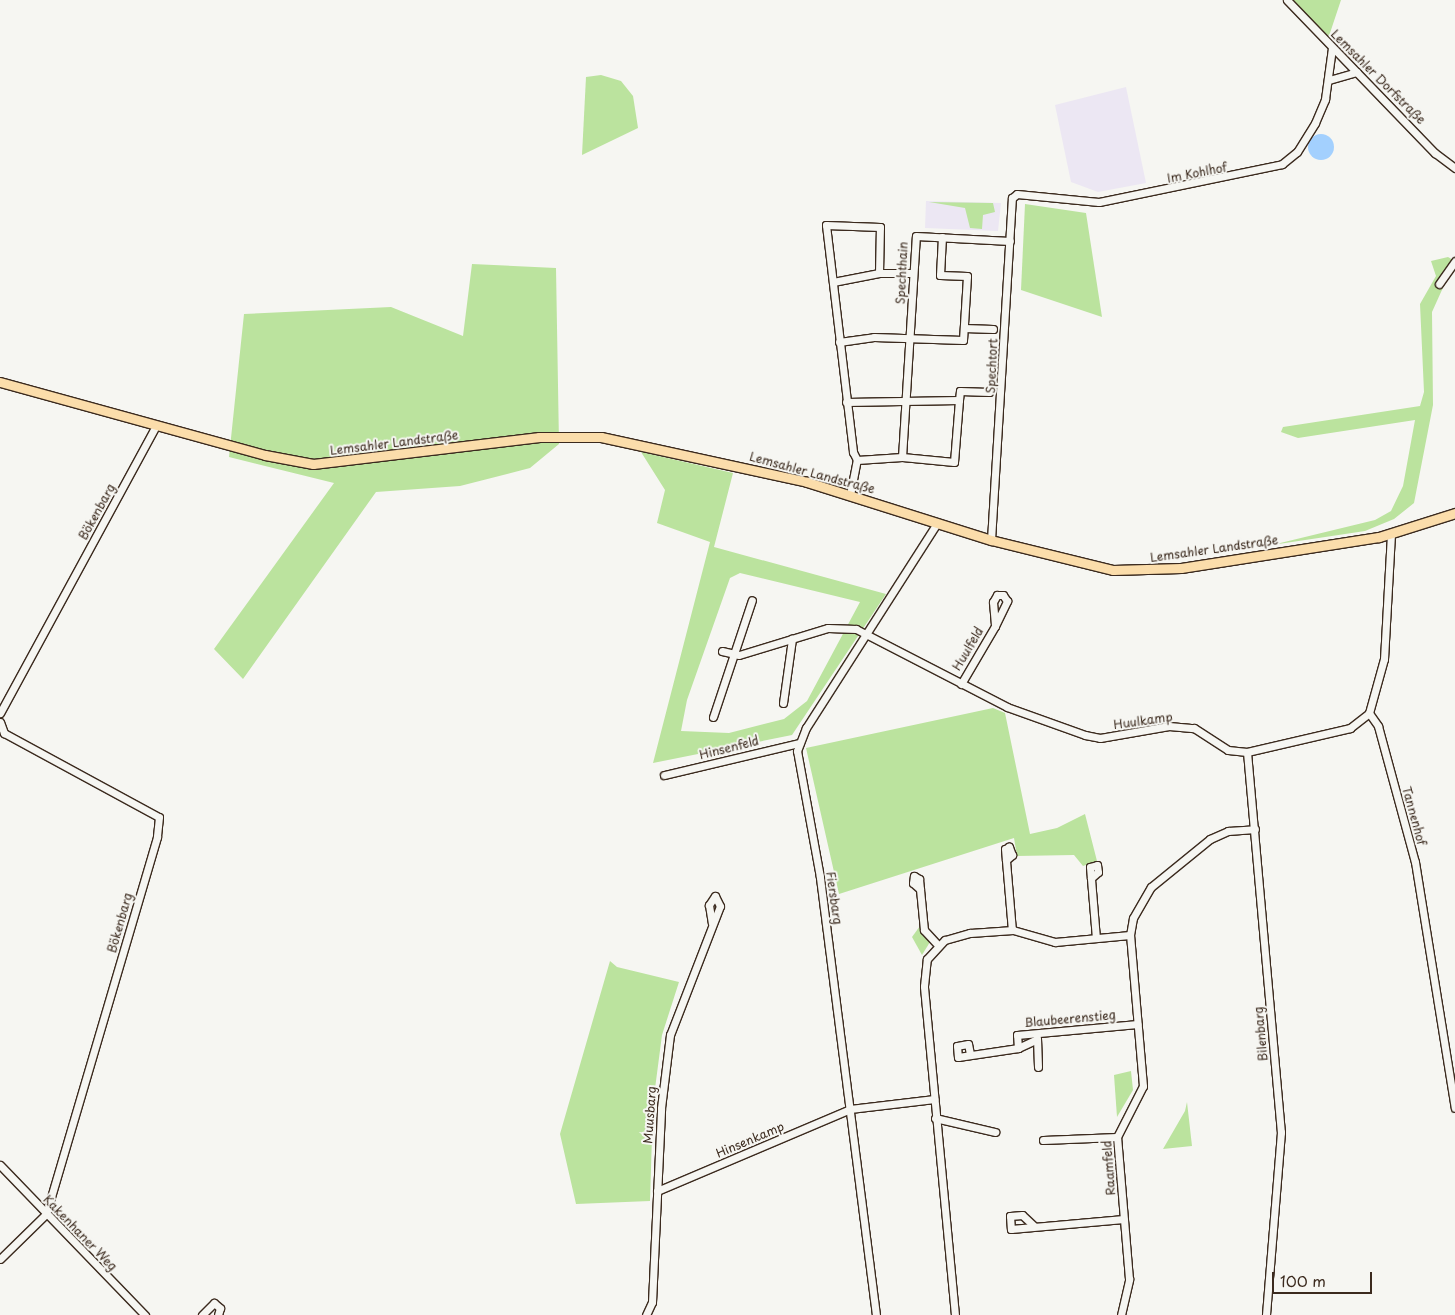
<!DOCTYPE html>
<html>
<head>
<meta charset="utf-8">
<style>
	body { margin:0 }
	#map { position:relative; width:1455px; height:1315px; overflow:hidden; background:#f6f6f2; font-family:"Playpen Sans",sans-serif }
	div>[style] { position:absolute }
	.built>* { inset:0; background:#ece7f3 }
	.green>* { inset:0; background:#bbe39e }
	.water>* { inset:0; background:#a3d0fe }
	.round { border-radius:50% }
	.roads { filter:drop-shadow(1px 0 #3b2a1e) drop-shadow(-1px 0 #3b2a1e) drop-shadow(0 1px #3b2a1e) drop-shadow(0 -1px #3b2a1e) }
	.minor>* { height:7px; margin:-3.5px; padding:0 3.5px; transform-origin:3.5px; border-radius:3.5px; background:#f6f6f2 }
	.major>* { height:9px; margin:-4.5px; padding:0 4.5px; transform-origin:4.5px; border-radius:4.5px; background:#fbddab }
	span { translate:-50% -50%; white-space:nowrap; text-align:center; line-height:1.15; -webkit-text-stroke:4px #f6f6f2; paint-order:stroke }
	.street-label { font-size:12px; color:#3b2a1e }
	.scale { position:absolute; left:1272px; top:1272px; width:100px; height:22px; box-sizing:border-box; border:2px solid #3b2a1e; border-top:0; padding-left:6px; font-size:15px; line-height:18px; white-space:nowrap; color:#3b2a1e; -webkit-text-stroke:4px #f6f6f2; paint-order:stroke }
</style>
</head>
<body>
<div id="map">
	<div class="built">
		<i style="clip-path:polygon(1126px 87px,1146px 183px,1098px 192px,1071px 182px,1055px 105px)"></i>
		<i style="clip-path:polygon(926px 201px,1001px 203px,998px 231px,925px 228px)"></i>
	</div>
	<div class="green">
		<i style="clip-path:polygon(1292px 0,1341px 0,1329px 36px,1312px 22px)"></i>
		<i style="clip-path:polygon(601px 75px,621px 81px,633px 96px,638px 128px,582px 155px,586px 77px)"></i>
		<i style="clip-path:polygon(929px 202px,993px 203px,995px 212px,983px 215px,982px 229px,970px 228px,965px 208px)"></i>
		<i style="clip-path:polygon(1025px 204px,1086px 213px,1102px 317px,1021px 290px)"></i>
		<i style="clip-path:polygon(1448px 257px,1455px 261px,1432px 312px,1433px 405px,1414px 503px,1394px 519px,1365px 531px,1272px 545px,1375px 520px,1391px 511px,1403px 486px,1415px 420px,1298px 438px,1281px 432px,1283px 427px,1420px 406px,1424px 392px,1420px 304px,1436px 276px,1431px 261px)"></i>
		<i style="clip-path:polygon(472px 264px,556px 268px,559px 444px,530px 468px,460px 486px,376px 492px,243px 679px,214px 649px,334px 483px,229px 457px,244px 314px,391px 307px,463px 336px)"></i>
		<i style="clip-path:polygon(evenodd,641px 452px,733px 473px,714px 547px,886px 594px,792px 735px,653px 763px,710px 542px,657px 523px,665px 490px,641px 452px,740px 573px,860px 602px,807px 701px,784px 719px,729px 733px,681px 731px,687px 700px,730px 578px,740px 573px)"></i>
		<i style="clip-path:polygon(993px 708px,1005px 713px,1030px 834px,1057px 828px,1085px 814px,1097px 861px,1083px 866px,1074px 855px,1017px 856px,1014px 838px,839px 894px,806px 748px)"></i>
		<i style="clip-path:polygon(920px 926px,930px 942px,922px 955px,912px 937px)"></i>
		<i style="clip-path:polygon(610px 961px,617px 967px,679px 982px,662px 1035px,653px 1104px,650px 1201px,576px 1204px,560px 1134px)"></i>
		<i style="clip-path:polygon(1131px 1071px,1133px 1090px,1117px 1117px,1114px 1075px)"></i>
		<i style="clip-path:polygon(1187px 1102px,1192px 1146px,1163px 1149px,1185px 1111px)"></i>
	</div>
	<div class="water">
		<i class="round" style="left:1308px;top:134px;width:26px;height:26px"></i>
	</div>
	<div class="roads">
		<div class="minor">
			<i style="left:1287px;top:0;width:213px;rotate:46deg"></i>
			<i style="left:1435px;top:153px;width:25px;rotate:37deg"></i>
			<i style="left:1329px;top:80px;width:29px;rotate:-16deg"></i>
			<i style="left:879px;top:273px;width:34px"></i>
			<i style="left:833px;top:282px;width:47px;rotate:-11.1deg"></i>
			<i style="left:879px;top:273px;width:46px;rotate:-88.8deg"></i>
			<i style="left:880px;top:227px;width:54px;rotate:-177.9deg"></i>
			<i style="left:826px;top:225px;width:229px;rotate:83.2deg"></i>
			<i style="left:853px;top:452px;width:9px;rotate:63deg"></i>
			<i style="left:1439px;top:284px;width:28px;rotate:-55deg"></i>
			<i style="left:964px;top:328px;width:29px;rotate:2deg"></i>
			<i style="left:839px;top:342px;width:35px;rotate:-8deg"></i>
			<i style="left:874px;top:337px;width:89px;rotate:1.9deg"></i>
			<i style="left:963px;top:340px;width:64px;rotate:-86.4deg"></i>
			<i style="left:967px;top:276px;width:27px;rotate:-178deg"></i>
			<i style="left:940px;top:275px;width:38px;rotate:-87deg"></i>
			<i style="left:959px;top:400px;width:9px;rotate:-84deg"></i>
			<i style="left:960px;top:391px;width:29px;rotate:2deg"></i>
			<i style="left:846px;top:402px;width:113px;rotate:-1deg"></i>
			<i style="left:959px;top:400px;width:62px;rotate:94.6deg"></i>
			<i style="left:954px;top:462px;width:52px;rotate:-174.5deg"></i>
			<i style="left:850px;top:495px;width:36px;rotate:-79deg"></i>
			<i style="left:857px;top:460px;width:45px;rotate:-3.8deg"></i>
			<i style="left:902px;top:457px;width:221px;rotate:-86.4deg"></i>
			<i style="left:916px;top:236px;width:94px;rotate:3deg"></i>
			<i style="left:991px;top:540px;width:343px;rotate:-86.5deg"></i>
			<i style="left:1012px;top:198px;width:6px;rotate:-39deg"></i>
			<i style="left:1017px;top:194px;width:82px;rotate:5.6deg"></i>
			<i style="left:1099px;top:202px;width:187px;rotate:-11.7deg"></i>
			<i style="left:1282px;top:164px;width:19px;rotate:-39deg"></i>
			<i style="left:1297px;top:152px;width:34px;rotate:-58deg"></i>
			<i style="left:1315px;top:123px;width:26px;rotate:-67deg"></i>
			<i style="left:1325px;top:99px;width:51px;rotate:-82.2deg"></i>
			<i style="left:722px;top:651px;width:17px;rotate:13deg"></i>
			<i style="left:739px;top:655px;width:93px;rotate:-16.9deg"></i>
			<i style="left:828px;top:628px;width:28px;rotate:2deg"></i>
			<i style="left:856px;top:629px;width:170px;rotate:27.3deg"></i>
			<i style="left:1007px;top:707px;width:83px;rotate:19.7deg"></i>
			<i style="left:1085px;top:735px;width:15px;rotate:11deg"></i>
			<i style="left:1100px;top:738px;width:70px;rotate:-9.9deg"></i>
			<i style="left:1169px;top:726px;width:25px;rotate:5deg"></i>
			<i style="left:1194px;top:728px;width:40px;rotate:32.9deg"></i>
			<i style="left:1228px;top:750px;width:19px;rotate:6deg"></i>
			<i style="left:1247px;top:752px;width:106px;rotate:-13.1deg"></i>
			<i style="left:1350px;top:728px;width:24px;rotate:-38deg"></i>
			<i style="left:1369px;top:713px;width:56px;rotate:-74.5deg"></i>
			<i style="left:1384px;top:659px;width:124px;rotate:-86.8deg"></i>
			<i style="left:961px;top:684px;width:67px;rotate:-59.6deg"></i>
			<i style="left:995px;top:626px;width:28px;rotate:-64deg"></i>
			<i style="left:1007px;top:601px;width:7px;rotate:-124deg"></i>
			<i style="left:1003px;top:595px;width:6px;rotate:180deg"></i>
			<i style="left:997px;top:595px;width:8px;rotate:120deg"></i>
			<i style="left:993px;top:602px;width:24px;rotate:85deg"></i>
			<i style="left:783px;top:703px;width:65px;rotate:-82deg"></i>
			<i style="left:0;top:713px;width:327px;rotate:-61.5deg"></i>
			<i style="left:1369px;top:713px;width:16px;rotate:55deg"></i>
			<i style="left:1378px;top:726px;width:141px;rotate:74.8deg"></i>
			<i style="left:1415px;top:862px;width:249px;rotate:80.8deg"></i>
			<i style="left:713px;top:717px;width:123px;rotate:-71.6deg"></i>
			<i style="left:0;top:722px;width:12px;rotate:70deg"></i>
			<i style="left:4px;top:733px;width:176px;rotate:28.5deg"></i>
			<i style="left:159px;top:817px;width:20px;rotate:96deg"></i>
			<i style="left:157px;top:837px;width:393px;rotate:106.4deg"></i>
			<i style="left:46px;top:1214px;width:64px;rotate:135.6deg"></i>
			<i style="left:1247px;top:752px;width:382px;rotate:84.9deg"></i>
			<i style="left:1281px;top:1132px;width:184px;rotate:94.7deg"></i>
			<i style="left:664px;top:775px;width:139px;rotate:-13.3deg"></i>
			<i style="left:1006px;top:860px;width:8px;rotate:-40deg"></i>
			<i style="left:1012px;top:855px;width:9px;rotate:-111deg"></i>
			<i style="left:1009px;top:847px;width:4px;rotate:153deg"></i>
			<i style="left:1005px;top:849px;width:81px;rotate:85.1deg"></i>
			<i style="left:1091px;top:878px;width:9px;rotate:-41deg"></i>
			<i style="left:1098px;top:872px;width:7px;rotate:-98deg"></i>
			<i style="left:1097px;top:865px;width:7px;rotate:164deg"></i>
			<i style="left:1090px;top:867px;width:71px;rotate:85.2deg"></i>
			<i style="left:920px;top:889px;width:9px;rotate:-139deg"></i>
			<i style="left:913px;top:883px;width:7px;rotate:-82deg"></i>
			<i style="left:914px;top:876px;width:6px;rotate:31deg"></i>
			<i style="left:919px;top:879px;width:51px;rotate:84.4deg"></i>
			<i style="left:924px;top:930px;width:21px;rotate:47deg"></i>
			<i style="left:1037px;top:1038px;width:29px;rotate:88deg"></i>
			<i style="left:1018px;top:1048px;width:13px;rotate:-94deg"></i>
			<i style="left:1017px;top:1035px;width:121px;rotate:-5.2deg"></i>
			<i style="left:970px;top:1054px;width:10px;rotate:-101deg"></i>
			<i style="left:968px;top:1044px;width:11px;rotate:170deg"></i>
			<i style="left:957px;top:1046px;width:11px;rotate:85deg"></i>
			<i style="left:958px;top:1057px;width:61px;rotate:-8.5deg"></i>
			<i style="left:1018px;top:1048px;width:19px;rotate:-25deg"></i>
			<i style="left:935px;top:1118px;width:62px;rotate:13.1deg"></i>
			<i style="left:1043px;top:1140px;width:74px;rotate:-2.3deg"></i>
			<i style="left:0;top:1165px;width:209px;rotate:46deg"></i>
			<i style="left:657px;top:1191px;width:210px;rotate:-23deg"></i>
			<i style="left:850px;top:1109px;width:85px;rotate:-6.8deg"></i>
			<i style="left:1034px;top:1226px;width:16px;rotate:-137deg"></i>
			<i style="left:1022px;top:1215px;width:12px;rotate:175deg"></i>
			<i style="left:1010px;top:1216px;width:13px;rotate:86deg"></i>
			<i style="left:1011px;top:1229px;width:113px;rotate:-5.1deg"></i>
			<i style="left:202px;top:1315px;width:17px;rotate:-45deg"></i>
			<i style="left:214px;top:1303px;width:8px;rotate:40deg"></i>
			<i style="left:220px;top:1308px;width:7px;rotate:106deg"></i>
			<i style="left:646px;top:1315px;width:14px;rotate:-65deg"></i>
			<i style="left:652px;top:1302px;width:194px;rotate:-87.3deg"></i>
			<i style="left:661px;top:1108px;width:74px;rotate:-83deg"></i>
			<i style="left:670px;top:1035px;width:138px;rotate:-68.8deg"></i>
			<i style="left:720px;top:906px;width:11px;rotate:-117deg"></i>
			<i style="left:715px;top:896px;width:11px;rotate:124deg"></i>
			<i style="left:709px;top:905px;width:18px;rotate:81deg"></i>
			<i style="left:876px;top:1315px;width:442px;rotate:-97.3deg"></i>
			<i style="left:820px;top:877px;width:128px;rotate:-100.3deg"></i>
			<i style="left:797px;top:751px;width:25px;rotate:-69deg"></i>
			<i style="left:806px;top:728px;width:243px;rotate:-57.4deg"></i>
			<i style="left:955px;top:1315px;width:330px;rotate:-95.4deg"></i>
			<i style="left:924px;top:986px;width:27px;rotate:-84deg"></i>
			<i style="left:927px;top:959px;width:26px;rotate:-47deg"></i>
			<i style="left:945px;top:940px;width:26px;rotate:-16deg"></i>
			<i style="left:970px;top:933px;width:43px;rotate:-4deg"></i>
			<i style="left:1013px;top:930px;width:44px;rotate:15.9deg"></i>
			<i style="left:1055px;top:942px;width:75px;rotate:-5.3deg"></i>
			<i style="left:1121px;top:1315px;width:37px;rotate:-77deg"></i>
			<i style="left:1129px;top:1279px;width:143px;rotate:-94.8deg"></i>
			<i style="left:1117px;top:1137px;width:57px;rotate:-63deg"></i>
			<i style="left:1143px;top:1086px;width:152px;rotate:-94.9deg"></i>
			<i style="left:1130px;top:935px;width:17px;rotate:-80deg"></i>
			<i style="left:1133px;top:918px;width:36px;rotate:-60deg"></i>
			<i style="left:1151px;top:887px;width:76px;rotate:-39.1deg"></i>
			<i style="left:1210px;top:839px;width:20px;rotate:-24deg"></i>
			<i style="left:1228px;top:831px;width:27px;rotate:-4deg"></i>
		</div>
		<div class="major">
			<i style="left:0;top:382px;width:275px;rotate:15.4deg"></i>
			<i style="left:265px;top:455px;width:49px;rotate:10.6deg"></i>
			<i style="left:313px;top:464px;width:228px;rotate:-6.8deg"></i>
			<i style="left:539px;top:437px;width:62px"></i>
			<i style="left:601px;top:437px;width:211px;rotate:12.3deg"></i>
			<i style="left:807px;top:482px;width:193px;rotate:17.5deg"></i>
			<i style="left:991px;top:540px;width:126px;rotate:13.8deg"></i>
			<i style="left:1113px;top:570px;width:68px;rotate:-1.7deg"></i>
			<i style="left:1181px;top:568px;width:200px;rotate:-8.9deg"></i>
			<i style="left:1379px;top:537px;width:80px;rotate:-17.5deg"></i>
		</div>
	</div>
	<div class="street-label">
		<span style="left:1378px;top:77px;rotate:45deg">Lemsahler Dorfstraße</span>
		<span style="left:1197px;top:173px;rotate:-11deg">Im Kohlhof</span>
		<span style="left:902px;top:273px;rotate:-87deg">Spechthain</span>
		<span style="left:992px;top:366px;rotate:-87deg">Spechtort</span>
		<span style="left:394px;top:443px;rotate:-7deg">Lemsahler Landstraße</span>
		<span style="left:812px;top:473px;rotate:15deg">Lemsahler Landstraße</span>
		<span style="left:97px;top:512px;rotate:-61deg">Bökenbarg</span>
		<span style="left:1214px;top:549px;rotate:-8deg">Lemsahler Landstraße</span>
		<span style="left:968px;top:649px;rotate:-59deg">Huulfeld</span>
		<span style="left:1143px;top:721px;rotate:-8deg">Huulkamp</span>
		<span style="left:729px;top:748px;rotate:-14deg">Hinsenfeld</span>
		<span style="left:1414px;top:816px;rotate:75deg">Tannenhof</span>
		<span style="left:834px;top:898px;rotate:82deg">Fiersbarg</span>
		<span style="left:120px;top:923px;rotate:-74deg">Bökenbarg</span>
		<span style="left:1070px;top:1019px;rotate:-5deg">Blaubeerenstieg</span>
		<span style="left:1261px;top:1034px;rotate:-95deg">Bilenbarg</span>
		<span style="left:650px;top:1115px;rotate:-86deg">Muusbarg</span>
		<span style="left:750px;top:1140px;rotate:-23deg">Hinsenkamp</span>
		<span style="left:1109px;top:1168px;rotate:-94deg">Raamfeld</span>
		<span style="left:80px;top:1233px;rotate:46deg">Kakenhaner Weg</span>
	</div>
	<div class="scale">100 m</div>
</div>
</body>
</html>
